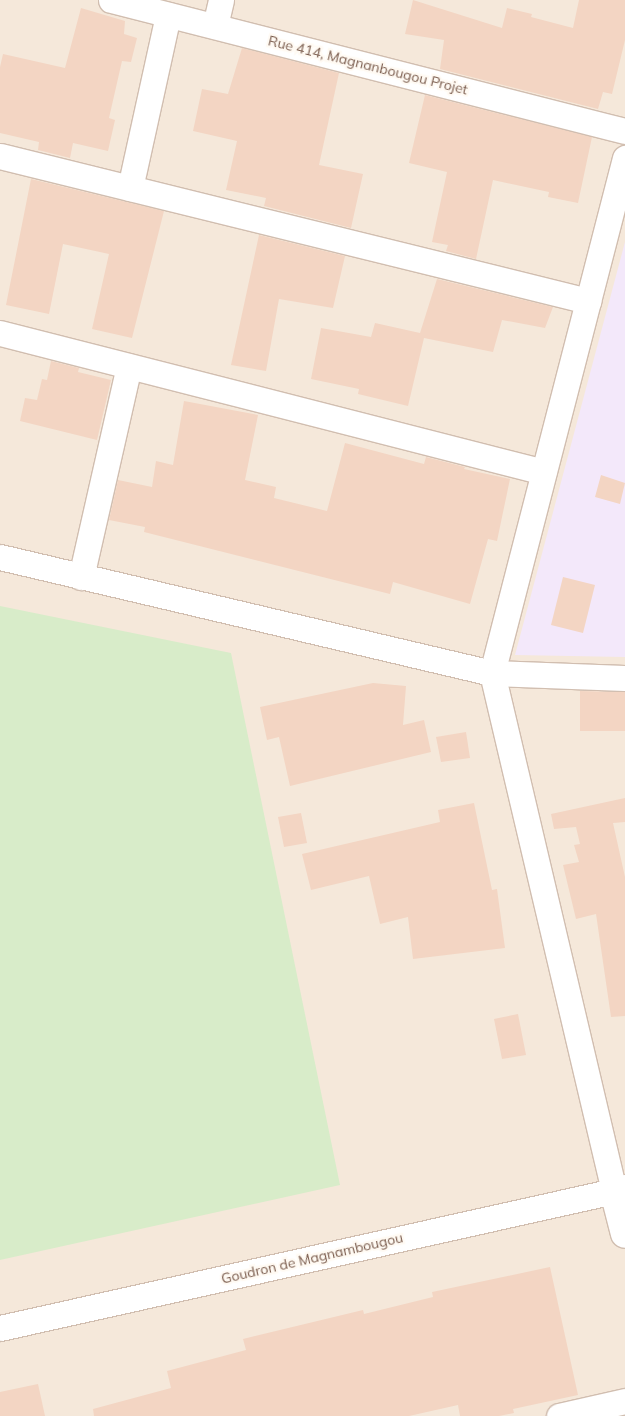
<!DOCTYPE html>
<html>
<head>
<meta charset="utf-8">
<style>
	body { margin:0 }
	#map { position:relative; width:625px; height:1416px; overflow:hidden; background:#fdf6ec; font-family:Mulish,sans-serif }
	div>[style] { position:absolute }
	.residential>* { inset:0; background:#f5e8da }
	.education>* { inset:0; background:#f3e8fa }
	.green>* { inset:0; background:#d8ecc9 }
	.building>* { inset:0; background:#f3d5c3 }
	.roads { filter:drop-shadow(1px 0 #d1beb0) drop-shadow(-1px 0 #d1beb0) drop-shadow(0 1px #d1beb0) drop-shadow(0 -1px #d1beb0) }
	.street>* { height:25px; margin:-12.5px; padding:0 12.5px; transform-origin:12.5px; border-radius:12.5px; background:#fff }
	.secondary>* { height:28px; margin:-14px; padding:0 14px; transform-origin:14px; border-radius:14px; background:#fff }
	span { translate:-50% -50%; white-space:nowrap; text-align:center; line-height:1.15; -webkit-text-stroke:4.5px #fffaf3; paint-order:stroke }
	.street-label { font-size:14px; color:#7a5c4d }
</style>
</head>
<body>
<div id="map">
	<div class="residential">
		<i style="clip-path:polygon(0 0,625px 0,625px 1416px,0 1416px)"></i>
	</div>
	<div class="education">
		<i style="clip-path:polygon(625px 242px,625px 657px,515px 655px)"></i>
	</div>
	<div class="green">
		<i style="clip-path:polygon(0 606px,231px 653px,340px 1185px,0 1260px)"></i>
	</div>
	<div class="building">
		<i style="clip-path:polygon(413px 0,502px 28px,507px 8px,532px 14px,531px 17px,573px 28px,579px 0,625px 0,625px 40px,612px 94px,603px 92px,598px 109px,440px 69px,444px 40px,405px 34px)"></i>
		<i style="clip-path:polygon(81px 8px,125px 21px,124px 34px,137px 38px,131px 62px,122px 61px,109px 118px,115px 120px,108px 151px,73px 143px,70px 158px,38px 150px,39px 142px,0 133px,0 67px,3px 54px,65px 68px)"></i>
		<i style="clip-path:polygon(242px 48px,339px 73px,319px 165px,363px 174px,351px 228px,264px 206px,266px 198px,226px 190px,237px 141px,193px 131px,202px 89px,228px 94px)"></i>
		<i style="clip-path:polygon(425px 95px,592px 137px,578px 203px,548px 197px,549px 192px,493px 180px,476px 259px,446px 251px,448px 245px,432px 242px,447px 172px,409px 163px)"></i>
		<i style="clip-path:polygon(31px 179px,164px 211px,132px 338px,92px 329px,109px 254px,63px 244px,49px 314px,6px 305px)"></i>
		<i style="clip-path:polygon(259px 235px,345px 256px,333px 308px,279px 299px,266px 371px,231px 365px)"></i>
		<i style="clip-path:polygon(437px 279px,553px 307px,545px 328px,502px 320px,493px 352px,424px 338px,408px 406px,358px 394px,359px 389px,311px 379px,321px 328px,371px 337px,375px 323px,420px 333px)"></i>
		<i style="clip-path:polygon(51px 361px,79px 368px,78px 372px,111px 380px,97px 440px,20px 421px,25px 398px,37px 400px,42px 379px,47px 380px)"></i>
		<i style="clip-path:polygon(184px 401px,258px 415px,245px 480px,276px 487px,274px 498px,327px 511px,345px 443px,424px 464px,426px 457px,465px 467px,464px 469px,510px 479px,497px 541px,488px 539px,470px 604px,393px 582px,390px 594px,144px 532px,145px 527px,109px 520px,118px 480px,152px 487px,156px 461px,173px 465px)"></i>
		<i style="clip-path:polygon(601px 475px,625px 483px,620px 504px,595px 497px)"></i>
		<i style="clip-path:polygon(563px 577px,595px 585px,583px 633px,551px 625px)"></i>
		<i style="clip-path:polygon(373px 683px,406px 686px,403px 725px,424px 720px,431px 752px,290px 786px,279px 737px,267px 740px,260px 707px)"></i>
		<i style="clip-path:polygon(580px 691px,625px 692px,625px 731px,580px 731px)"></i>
		<i style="clip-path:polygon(466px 732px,470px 758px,441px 762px,436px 737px)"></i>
		<i style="clip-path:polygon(625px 798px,625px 822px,613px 823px,625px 877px,625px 1016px,611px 1017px,596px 914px,576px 919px,563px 865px,579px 862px,574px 845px,580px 844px,576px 827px,554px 829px,551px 814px)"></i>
		<i style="clip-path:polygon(474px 803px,492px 890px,497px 889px,505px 948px,413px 959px,408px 917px,380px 924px,369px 876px,311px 890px,302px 854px,440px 822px,438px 810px)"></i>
		<i style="clip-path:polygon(301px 813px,307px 843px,284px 847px,278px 817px)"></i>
		<i style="clip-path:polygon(518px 1014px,526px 1055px,502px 1059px,494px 1019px)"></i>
		<i style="clip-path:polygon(550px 1267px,578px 1395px,513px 1409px,514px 1413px,499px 1416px,460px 1416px,458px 1405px,409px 1416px,94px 1416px,93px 1409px,171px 1388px,167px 1371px,246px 1350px,243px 1339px,363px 1310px,364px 1314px,433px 1297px,432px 1292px)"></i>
		<i style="clip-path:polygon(38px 1384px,45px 1416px,0 1416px,0 1392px)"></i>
	</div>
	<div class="roads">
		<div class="street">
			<i style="left:111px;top:0;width:530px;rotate:14.3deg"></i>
			<i style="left:215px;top:26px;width:27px;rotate:-77deg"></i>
			<i style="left:0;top:156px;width:606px;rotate:13.85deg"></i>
			<i style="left:130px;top:188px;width:177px;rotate:-77.6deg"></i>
			<i style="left:0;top:333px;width:561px;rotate:14.33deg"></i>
			<i style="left:0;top:557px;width:505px;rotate:13.27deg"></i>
			<i style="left:492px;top:673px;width:133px;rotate:2.2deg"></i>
			<i style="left:81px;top:577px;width:216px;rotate:-77.2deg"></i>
			<i style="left:0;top:1328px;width:629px;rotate:-12.58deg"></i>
			<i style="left:614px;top:1191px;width:532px;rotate:-103.25deg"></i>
			<i style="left:492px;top:673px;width:532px;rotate:-75.52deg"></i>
			<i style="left:559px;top:1416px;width:68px;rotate:-12.8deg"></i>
		</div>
		<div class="secondary">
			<i style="left:625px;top:1189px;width:11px;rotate:170deg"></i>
			<i style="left:614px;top:1191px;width:44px;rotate:75.7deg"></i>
		</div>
	</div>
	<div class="street-label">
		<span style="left:368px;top:65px;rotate:14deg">Rue 414, Magnanbougou Projet</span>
		<span style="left:312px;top:1258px;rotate:-13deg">Goudron de Magnambougou</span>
	</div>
</div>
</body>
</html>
